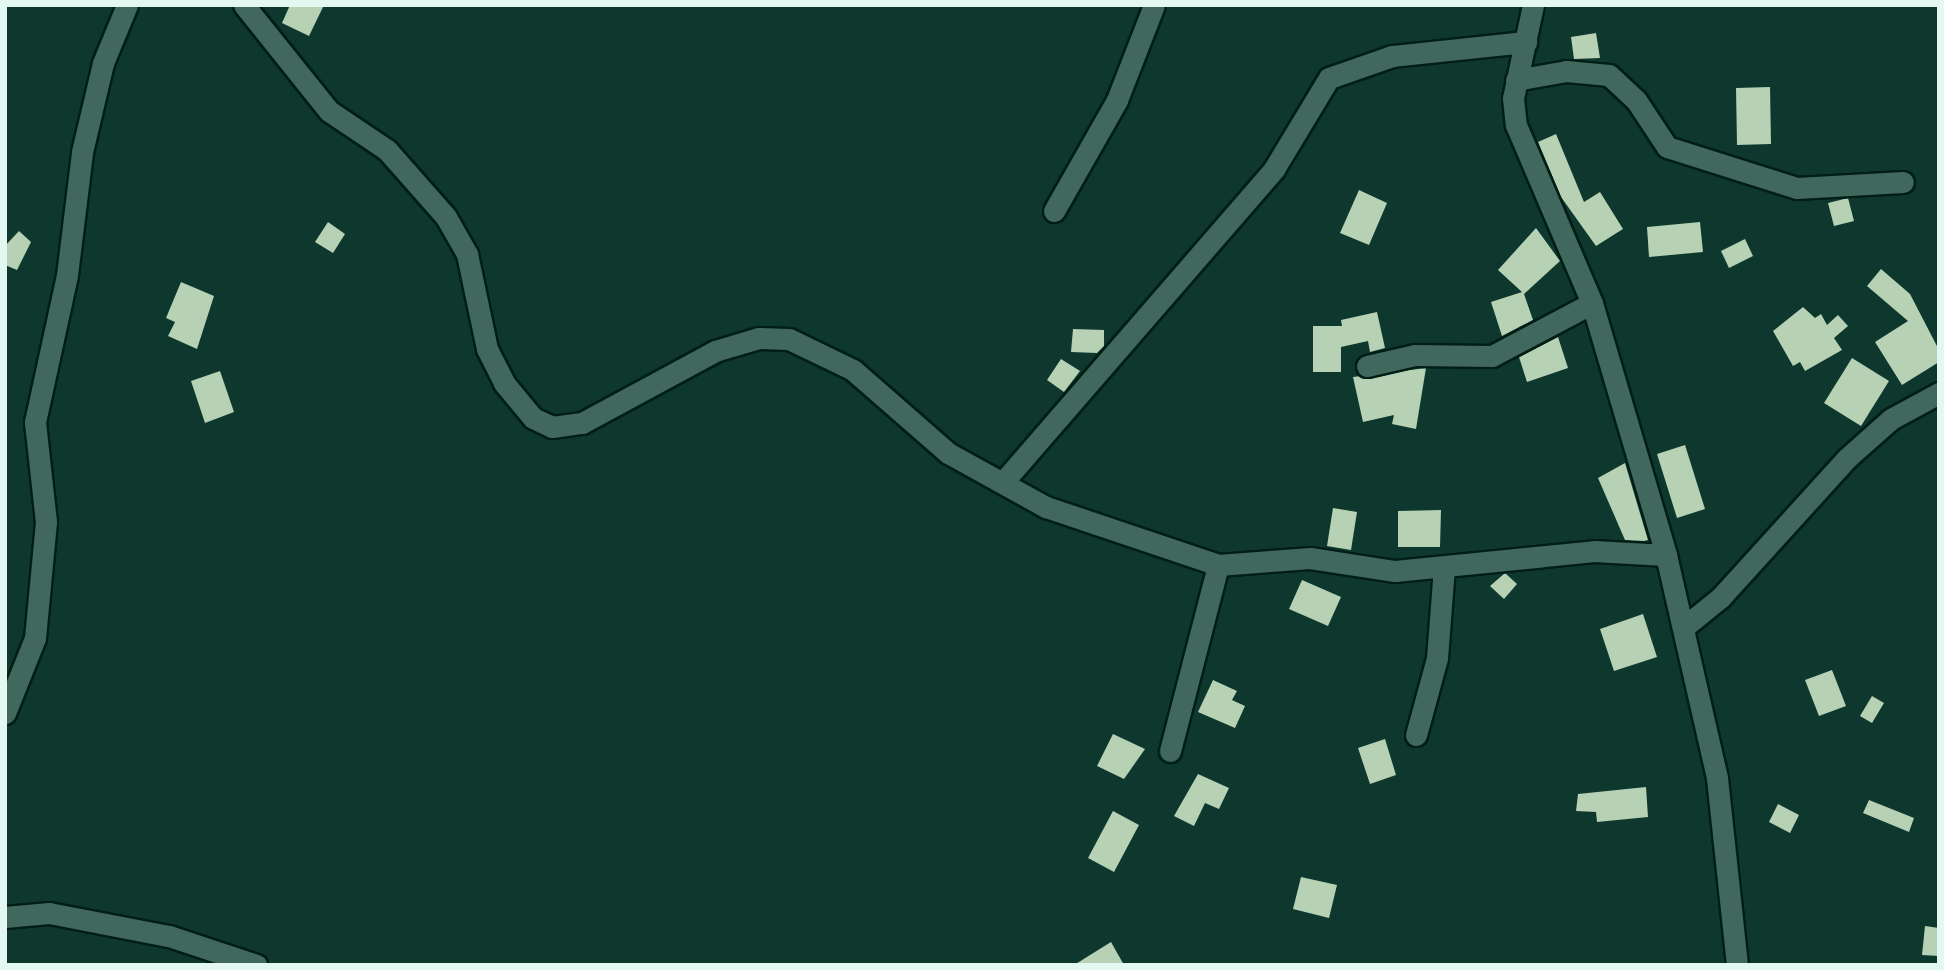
<!DOCTYPE html>
<html>
<head>
<meta charset="utf-8">
<style>
	body { margin:0 }
	#map { position:relative; width:1944px; height:970px; overflow:hidden; background:#0e382e; font-family:"Noto Serif",serif }
	div>[style] { position:absolute }
	.building>* { inset:0; background:#b6d1b3 }
	.roads { filter:drop-shadow(2px 0 #001e17) drop-shadow(-2px 0 #001e17) drop-shadow(0 2px #001e17) drop-shadow(0 -2px #001e17) }
	.minor>* { height:21px; margin:-10.5px; padding:0 10.5px; transform-origin:10.5px; border-radius:10.5px; background:#40685c }
	span { translate:-50% -50%; white-space:nowrap; text-align:center; line-height:1.15; -webkit-text-stroke:7px #0e382e; paint-order:stroke }
	.frame { position:absolute; inset:0; border:7px solid #e2f8f1; pointer-events:none }
</style>
</head>
<body>
<div id="map">
	<div class="building">
		<i style="clip-path:polygon(290px 5px,324px 5px,309px 36px,282px 23px)"></i>
		<i style="clip-path:polygon(1596px 33px,1600px 58px,1574px 59px,1571px 37px)"></i>
		<i style="clip-path:polygon(1770px 87px,1771px 144px,1737px 145px,1736px 88px)"></i>
		<i style="clip-path:polygon(1556px 134px,1584px 202px,1600px 192px,1623px 229px,1596px 246px,1561px 197px,1538px 142px)"></i>
		<i style="clip-path:polygon(1359px 190px,1387px 203px,1369px 245px,1340px 233px)"></i>
		<i style="clip-path:polygon(1848px 198px,1854px 221px,1834px 226px,1828px 203px)"></i>
		<i style="clip-path:polygon(328px 222px,345px 234px,333px 253px,315px 242px)"></i>
		<i style="clip-path:polygon(1700px 222px,1703px 252px,1649px 257px,1647px 227px)"></i>
		<i style="clip-path:polygon(1536px 228px,1560px 261px,1524px 294px,1533px 320px,1502px 336px,1491px 302px,1522px 292px,1498px 270px)"></i>
		<i style="clip-path:polygon(19px 231px,31px 242px,17px 270px,5px 265px,5px 246px)"></i>
		<i style="clip-path:polygon(1745px 239px,1753px 256px,1729px 268px,1721px 251px)"></i>
		<i style="clip-path:polygon(1881px 269px,1910px 294px,1939px 350px,1939px 362px,1902px 385px,1875px 342px,1908px 321px,1867px 286px)"></i>
		<i style="clip-path:polygon(181px 282px,214px 296px,197px 349px,168px 336px,175px 322px,166px 318px)"></i>
		<i style="clip-path:polygon(1803px 307px,1815px 318px,1821px 314px,1827px 325px,1838px 315px,1848px 326px,1834px 338px,1842px 350px,1805px 371px,1800px 362px,1793px 366px,1773px 331px)"></i>
		<i style="clip-path:polygon(1377px 312px,1385px 348px,1370px 352px,1368px 341px,1341px 347px,1341px 372px,1313px 372px,1313px 326px,1342px 326px,1341px 320px)"></i>
		<i style="clip-path:polygon(1073px 329px,1104px 330px,1104px 346px,1097px 353px,1071px 352px)"></i>
		<i style="clip-path:polygon(1558px 337px,1568px 368px,1527px 382px,1519px 357px)"></i>
		<i style="clip-path:polygon(1852px 358px,1889px 381px,1861px 426px,1824px 403px)"></i>
		<i style="clip-path:polygon(1061px 359px,1080px 371px,1064px 392px,1047px 380px)"></i>
		<i style="clip-path:polygon(1426px 368px,1416px 429px,1392px 424px,1394px 415px,1363px 422px,1353px 377px)"></i>
		<i style="clip-path:polygon(220px 371px,234px 412px,205px 423px,191px 381px)"></i>
		<i style="clip-path:polygon(1685px 445px,1705px 509px,1677px 518px,1657px 454px)"></i>
		<i style="clip-path:polygon(1625px 463px,1648px 540px,1644px 541px,1625px 540px,1598px 478px)"></i>
		<i style="clip-path:polygon(1333px 508px,1357px 512px,1351px 550px,1327px 546px)"></i>
		<i style="clip-path:polygon(1441px 510px,1440px 547px,1398px 547px,1398px 511px)"></i>
		<i style="clip-path:polygon(1505px 573px,1517px 584px,1504px 599px,1490px 586px)"></i>
		<i style="clip-path:polygon(1302px 580px,1341px 597px,1328px 626px,1289px 609px)"></i>
		<i style="clip-path:polygon(1643px 614px,1657px 657px,1614px 671px,1600px 629px)"></i>
		<i style="clip-path:polygon(1832px 670px,1846px 706px,1819px 716px,1805px 680px)"></i>
		<i style="clip-path:polygon(1213px 680px,1237px 691px,1232px 700px,1245px 706px,1235px 728px,1198px 712px)"></i>
		<i style="clip-path:polygon(1872px 696px,1884px 703px,1872px 723px,1860px 716px)"></i>
		<i style="clip-path:polygon(1113px 734px,1145px 749px,1124px 779px,1097px 766px)"></i>
		<i style="clip-path:polygon(1385px 739px,1396px 775px,1370px 784px,1358px 748px)"></i>
		<i style="clip-path:polygon(1198px 774px,1229px 788px,1219px 809px,1205px 803px,1194px 826px,1174px 816px)"></i>
		<i style="clip-path:polygon(1646px 787px,1648px 817px,1597px 822px,1596px 812px,1576px 811px,1578px 794px)"></i>
		<i style="clip-path:polygon(1869px 800px,1914px 818px,1909px 832px,1863px 813px)"></i>
		<i style="clip-path:polygon(1778px 804px,1799px 815px,1790px 833px,1769px 822px)"></i>
		<i style="clip-path:polygon(1113px 811px,1139px 825px,1114px 872px,1088px 858px)"></i>
		<i style="clip-path:polygon(1301px 877px,1337px 885px,1329px 918px,1293px 909px)"></i>
		<i style="clip-path:polygon(1925px 926px,1939px 928px,1939px 956px,1922px 955px)"></i>
		<i style="clip-path:polygon(1111px 942px,1124px 965px,1074px 965px)"></i>
	</div>
	<div class="roads">
		<div class="minor">
			<i style="left:244px;top:5px;width:136px;rotate:51.3deg"></i>
			<i style="left:329px;top:111px;width:70px;rotate:33.9deg"></i>
			<i style="left:387px;top:150px;width:89px;rotate:48.6deg"></i>
			<i style="left:446px;top:217px;width:43px;rotate:60.4deg"></i>
			<i style="left:467px;top:254px;width:97px;rotate:78.1deg"></i>
			<i style="left:487px;top:349px;width:38px;rotate:63deg"></i>
			<i style="left:504px;top:383px;width:45px;rotate:50.4deg"></i>
			<i style="left:533px;top:418px;width:21px;rotate:25deg"></i>
			<i style="left:552px;top:427px;width:30px;rotate:-8deg"></i>
			<i style="left:582px;top:423px;width:151px;rotate:-28.4deg"></i>
			<i style="left:715px;top:351px;width:46px;rotate:-16.5deg"></i>
			<i style="left:759px;top:338px;width:30px;rotate:2deg"></i>
			<i style="left:789px;top:339px;width:71px;rotate:25.8deg"></i>
			<i style="left:853px;top:370px;width:126px;rotate:41.1deg"></i>
			<i style="left:948px;top:453px;width:112px;rotate:28.9deg"></i>
			<i style="left:1046px;top:507px;width:182px;rotate:18.6deg"></i>
			<i style="left:1218px;top:565px;width:92px;rotate:-4.4deg"></i>
			<i style="left:1310px;top:558px;width:86px;rotate:8.7deg"></i>
			<i style="left:1395px;top:571px;width:200px;rotate:-5.7deg"></i>
			<i style="left:1594px;top:551px;width:72px;rotate:3.2deg"></i>
			<i style="left:1533px;top:5px;width:95px;rotate:102.1deg"></i>
			<i style="left:1513px;top:98px;width:27px;rotate:84deg"></i>
			<i style="left:1516px;top:125px;width:194px;rotate:66.9deg"></i>
			<i style="left:1592px;top:303px;width:263px;rotate:73.6deg"></i>
			<i style="left:1666px;top:555px;width:229px;rotate:77.1deg"></i>
			<i style="left:1717px;top:778px;width:188px;rotate:83.9deg"></i>
			<i style="left:1516px;top:80px;width:51px;rotate:-10.2deg"></i>
			<i style="left:1566px;top:71px;width:43px;rotate:5.3deg"></i>
			<i style="left:1609px;top:75px;width:37px;rotate:43deg"></i>
			<i style="left:1636px;top:100px;width:56px;rotate:56.6deg"></i>
			<i style="left:1667px;top:147px;width:136px;rotate:17.5deg"></i>
			<i style="left:1797px;top:188px;width:106px;rotate:-3.2deg"></i>
			<i style="left:1054px;top:211px;width:128px;rotate:-60.4deg"></i>
			<i style="left:1117px;top:100px;width:102px;rotate:-68.7deg"></i>
			<i style="left:1367px;top:366px;width:49px;rotate:-12.9deg"></i>
			<i style="left:1415px;top:355px;width:77px;rotate:0.7deg"></i>
			<i style="left:1492px;top:356px;width:113px;rotate:-27.9deg"></i>
			<i style="left:1004px;top:481px;width:413px;rotate:-49.1deg"></i>
			<i style="left:1274px;top:169px;width:106px;rotate:-58.9deg"></i>
			<i style="left:1329px;top:78px;width:67px;rotate:-19.2deg"></i>
			<i style="left:1392px;top:56px;width:135px;rotate:-6deg"></i>
			<i style="left:1684px;top:627px;width:48px;rotate:-39deg"></i>
			<i style="left:1721px;top:597px;width:186px;rotate:-47.8deg"></i>
			<i style="left:1846px;top:459px;width:60px;rotate:-41.6deg"></i>
			<i style="left:1891px;top:419px;width:55px;rotate:-28.4deg"></i>
			<i style="left:5px;top:713px;width:81px;rotate:-68.2deg"></i>
			<i style="left:35px;top:638px;width:117px;rotate:-84.6deg"></i>
			<i style="left:46px;top:522px;width:101px;rotate:-96.3deg"></i>
			<i style="left:35px;top:422px;width:150px;rotate:-77.7deg"></i>
			<i style="left:67px;top:275px;width:124px;rotate:-83deg"></i>
			<i style="left:82px;top:152px;width:91px;rotate:-76.7deg"></i>
			<i style="left:103px;top:63px;width:63px;rotate:-67.5deg"></i>
			<i style="left:1416px;top:735px;width:80px;rotate:-74.7deg"></i>
			<i style="left:1437px;top:658px;width:90px;rotate:-85.6deg"></i>
			<i style="left:1170px;top:751px;width:192px;rotate:-75.5deg"></i>
			<i style="left:5px;top:917px;width:44px;rotate:-5.2deg"></i>
			<i style="left:49px;top:913px;width:122px;rotate:10.9deg"></i>
			<i style="left:169px;top:936px;width:92px;rotate:18.4deg"></i>
		</div>
	</div>
	<div class="frame"></div>
</div>
</body>
</html>
